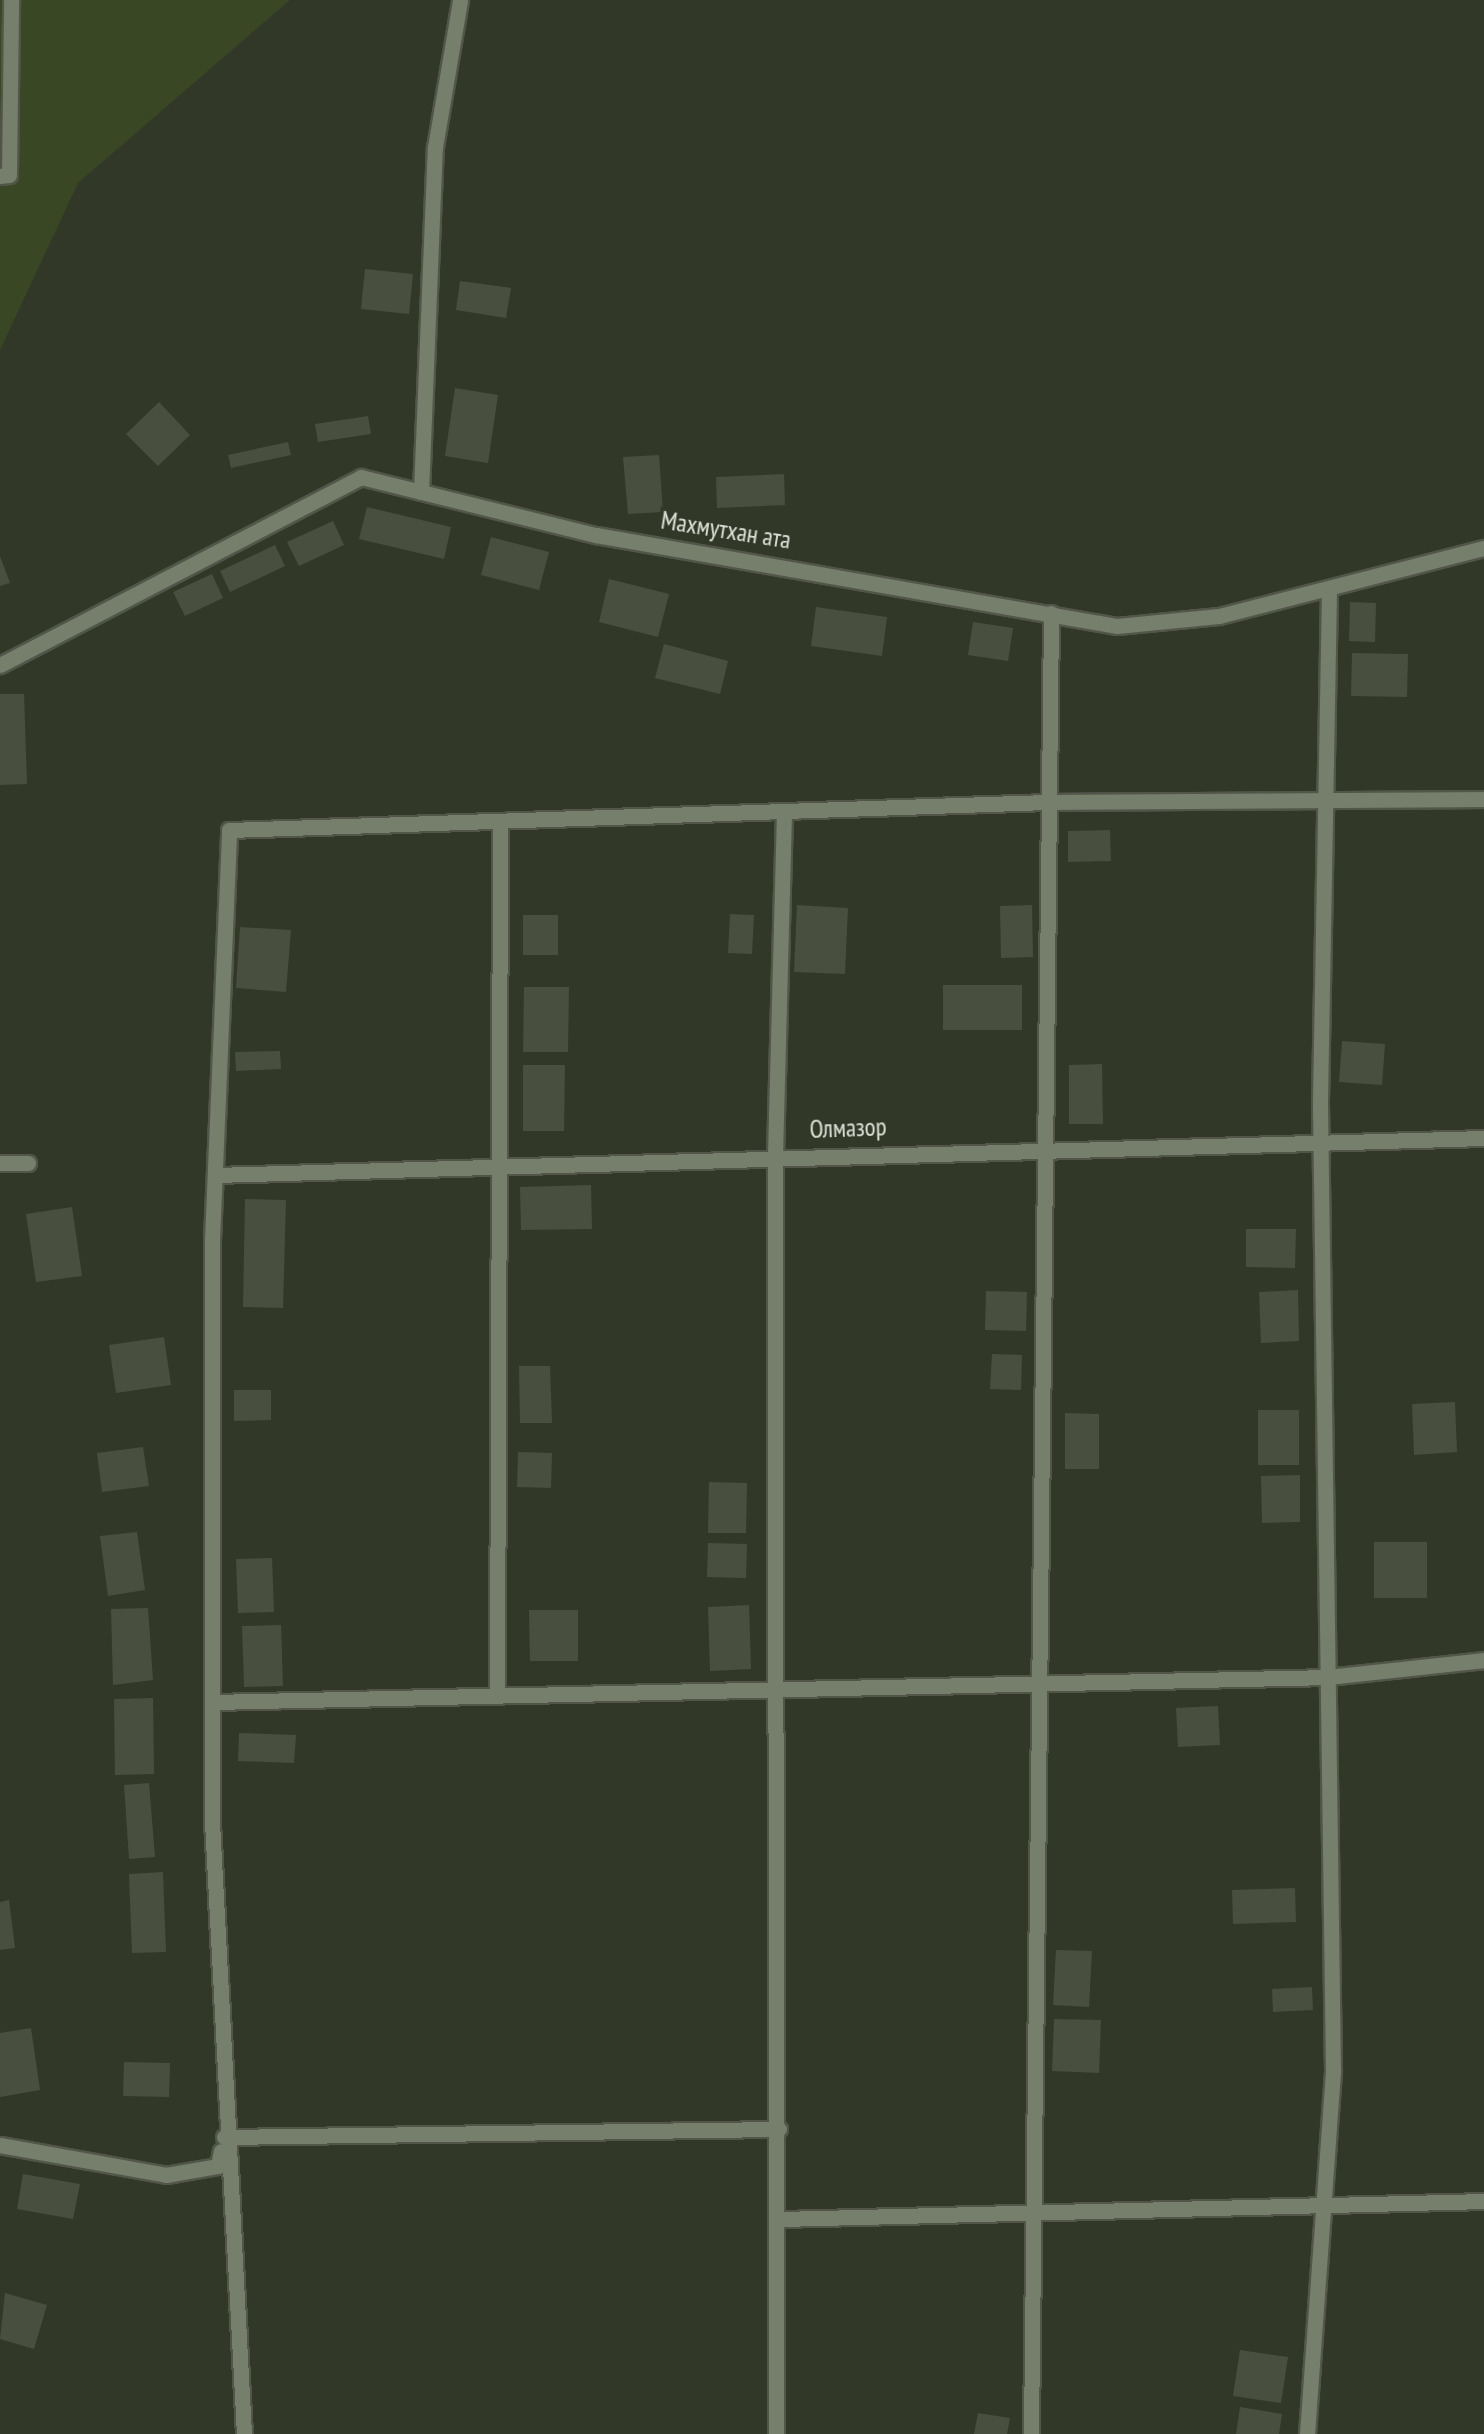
<!DOCTYPE html>
<html>
<head>
<meta charset="utf-8">
<style>
	body { margin:0 }
	#map { position:relative; width:1484px; height:2434px; overflow:hidden; background:#313828; font-family:"PT Sans Narrow",sans-serif }
	div>[style] { position:absolute }
	.green>* { inset:0; background:#3a4725 }
	.building>* { inset:0; background:#484f3e }
	.roads { filter:drop-shadow(2px 0 #515649) drop-shadow(-2px 0 #515649) drop-shadow(0 2px #515649) drop-shadow(0 -2px #515649) }
	.minor>* { height:15px; margin:-7.5px; padding:0 7.5px; transform-origin:7.5px; border-radius:7.5px; background:#767e6c }
	span { translate:-50% -50%; white-space:nowrap; text-align:center; line-height:1.15; -webkit-text-stroke:8px #313828; paint-order:stroke }
	.street-label { font-size:25px; color:#e0e4da }
</style>
</head>
<body>
<div id="map">
	<div class="green">
		<i style="clip-path:polygon(0 0,290px 0,78px 183px,0 350px)"></i>
	</div>
	<div class="building">
		<i style="clip-path:polygon(365px 269px,413px 274px,409px 314px,361px 309px)"></i>
		<i style="clip-path:polygon(460px 281px,511px 288px,506px 318px,456px 310px)"></i>
		<i style="clip-path:polygon(455px 388px,498px 395px,488px 463px,445px 456px)"></i>
		<i style="clip-path:polygon(159px 402px,190px 435px,158px 466px,126px 434px)"></i>
		<i style="clip-path:polygon(368px 416px,371px 434px,318px 442px,315px 424px)"></i>
		<i style="clip-path:polygon(288px 442px,291px 455px,231px 468px,228px 455px)"></i>
		<i style="clip-path:polygon(659px 455px,663px 512px,628px 514px,623px 457px)"></i>
		<i style="clip-path:polygon(784px 474px,785px 505px,717px 508px,716px 477px)"></i>
		<i style="clip-path:polygon(367px 507px,451px 527px,444px 559px,359px 539px)"></i>
		<i style="clip-path:polygon(333px 521px,344px 545px,299px 566px,287px 542px)"></i>
		<i style="clip-path:polygon(491px 537px,549px 552px,539px 590px,481px 575px)"></i>
		<i style="clip-path:polygon(275px 545px,285px 566px,230px 592px,220px 571px)"></i>
		<i style="clip-path:polygon(0 556px,10px 583px,0 586px)"></i>
		<i style="clip-path:polygon(212px 574px,223px 598px,185px 616px,173px 592px)"></i>
		<i style="clip-path:polygon(609px 579px,669px 594px,658px 637px,599px 622px)"></i>
		<i style="clip-path:polygon(1350px 602px,1376px 603px,1375px 642px,1349px 641px)"></i>
		<i style="clip-path:polygon(816px 607px,887px 617px,882px 656px,811px 646px)"></i>
		<i style="clip-path:polygon(973px 622px,1013px 628px,1008px 661px,968px 655px)"></i>
		<i style="clip-path:polygon(664px 644px,728px 661px,720px 694px,655px 678px)"></i>
		<i style="clip-path:polygon(1352px 653px,1408px 654px,1407px 697px,1351px 696px)"></i>
		<i style="clip-path:polygon(0 694px,24px 694px,27px 784px,0 785px)"></i>
		<i style="clip-path:polygon(1110px 830px,1111px 861px,1068px 862px,1068px 831px)"></i>
		<i style="clip-path:polygon(797px 905px,848px 908px,845px 974px,794px 972px)"></i>
		<i style="clip-path:polygon(1032px 905px,1033px 957px,1001px 958px,1000px 906px)"></i>
		<i style="clip-path:polygon(730px 914px,754px 915px,752px 954px,728px 953px)"></i>
		<i style="clip-path:polygon(523px 915px,558px 915px,558px 955px,523px 955px)"></i>
		<i style="clip-path:polygon(240px 927px,291px 930px,286px 992px,236px 988px)"></i>
		<i style="clip-path:polygon(943px 985px,1022px 985px,1022px 1030px,943px 1030px)"></i>
		<i style="clip-path:polygon(524px 987px,569px 987px,568px 1052px,523px 1052px)"></i>
		<i style="clip-path:polygon(1342px 1041px,1385px 1044px,1382px 1085px,1339px 1082px)"></i>
		<i style="clip-path:polygon(280px 1051px,281px 1069px,236px 1071px,235px 1052px)"></i>
		<i style="clip-path:polygon(1102px 1064px,1103px 1124px,1069px 1124px,1069px 1065px)"></i>
		<i style="clip-path:polygon(523px 1065px,565px 1065px,564px 1131px,523px 1131px)"></i>
		<i style="clip-path:polygon(591px 1185px,592px 1229px,521px 1230px,520px 1187px)"></i>
		<i style="clip-path:polygon(245px 1199px,286px 1200px,283px 1308px,243px 1307px)"></i>
		<i style="clip-path:polygon(72px 1207px,82px 1276px,36px 1282px,26px 1214px)"></i>
		<i style="clip-path:polygon(1246px 1229px,1296px 1229px,1295px 1268px,1246px 1267px)"></i>
		<i style="clip-path:polygon(1298px 1290px,1299px 1341px,1261px 1343px,1259px 1292px)"></i>
		<i style="clip-path:polygon(986px 1291px,1027px 1292px,1026px 1331px,985px 1330px)"></i>
		<i style="clip-path:polygon(164px 1337px,171px 1385px,116px 1393px,109px 1345px)"></i>
		<i style="clip-path:polygon(992px 1354px,1022px 1355px,1021px 1390px,990px 1389px)"></i>
		<i style="clip-path:polygon(519px 1366px,550px 1366px,552px 1423px,520px 1423px)"></i>
		<i style="clip-path:polygon(234px 1390px,271px 1390px,271px 1420px,234px 1421px)"></i>
		<i style="clip-path:polygon(1455px 1402px,1457px 1452px,1414px 1455px,1412px 1404px)"></i>
		<i style="clip-path:polygon(1258px 1410px,1299px 1410px,1299px 1465px,1258px 1465px)"></i>
		<i style="clip-path:polygon(1065px 1413px,1099px 1414px,1099px 1469px,1065px 1469px)"></i>
		<i style="clip-path:polygon(143px 1447px,149px 1486px,102px 1492px,97px 1453px)"></i>
		<i style="clip-path:polygon(518px 1452px,552px 1453px,551px 1488px,517px 1487px)"></i>
		<i style="clip-path:polygon(1300px 1475px,1300px 1522px,1262px 1523px,1261px 1476px)"></i>
		<i style="clip-path:polygon(709px 1482px,747px 1483px,746px 1533px,708px 1533px)"></i>
		<i style="clip-path:polygon(137px 1532px,145px 1590px,108px 1596px,100px 1536px)"></i>
		<i style="clip-path:polygon(1374px 1542px,1427px 1542px,1427px 1598px,1374px 1598px)"></i>
		<i style="clip-path:polygon(708px 1543px,747px 1544px,746px 1578px,707px 1577px)"></i>
		<i style="clip-path:polygon(272px 1558px,274px 1612px,238px 1613px,236px 1559px)"></i>
		<i style="clip-path:polygon(749px 1605px,751px 1669px,710px 1671px,708px 1607px)"></i>
		<i style="clip-path:polygon(148px 1608px,153px 1680px,113px 1685px,111px 1609px)"></i>
		<i style="clip-path:polygon(529px 1610px,578px 1610px,578px 1661px,530px 1661px)"></i>
		<i style="clip-path:polygon(281px 1625px,283px 1686px,244px 1687px,242px 1626px)"></i>
		<i style="clip-path:polygon(153px 1698px,154px 1774px,115px 1775px,114px 1699px)"></i>
		<i style="clip-path:polygon(1218px 1706px,1220px 1745px,1178px 1747px,1176px 1708px)"></i>
		<i style="clip-path:polygon(239px 1733px,296px 1735px,294px 1763px,238px 1761px)"></i>
		<i style="clip-path:polygon(149px 1783px,155px 1857px,129px 1859px,124px 1785px)"></i>
		<i style="clip-path:polygon(163px 1872px,166px 1952px,132px 1953px,129px 1874px)"></i>
		<i style="clip-path:polygon(1295px 1888px,1296px 1922px,1233px 1924px,1232px 1890px)"></i>
		<i style="clip-path:polygon(9px 1900px,15px 1948px,0 1950px,0 1902px)"></i>
		<i style="clip-path:polygon(1056px 1950px,1092px 1951px,1089px 2007px,1053px 2005px)"></i>
		<i style="clip-path:polygon(1312px 1987px,1313px 2010px,1273px 2012px,1272px 1989px)"></i>
		<i style="clip-path:polygon(1054px 2019px,1101px 2020px,1099px 2073px,1052px 2071px)"></i>
		<i style="clip-path:polygon(31px 2028px,40px 2090px,0 2097px,0 2033px)"></i>
		<i style="clip-path:polygon(124px 2062px,170px 2063px,169px 2097px,123px 2096px)"></i>
		<i style="clip-path:polygon(23px 2174px,80px 2184px,73px 2219px,17px 2209px)"></i>
		<i style="clip-path:polygon(5px 2293px,47px 2305px,34px 2349px,0 2339px)"></i>
		<i style="clip-path:polygon(1240px 2350px,1288px 2357px,1281px 2403px,1233px 2396px)"></i>
		<i style="clip-path:polygon(1240px 2407px,1282px 2414px,1279px 2434px,1236px 2434px)"></i>
		<i style="clip-path:polygon(978px 2413px,1010px 2418px,1007px 2434px,974px 2434px)"></i>
	</div>
	<div class="roads">
		<div class="minor">
			<i style="left:0;top:176px;width:9px;rotate:-6deg"></i>
			<i style="left:9px;top:175px;width:175px;rotate:-89.3deg"></i>
			<i style="left:421px;top:492px;width:345px;rotate:-87.7deg"></i>
			<i style="left:435px;top:147px;width:149px;rotate:-80.3deg"></i>
			<i style="left:0;top:665px;width:407px;rotate:-27.5deg"></i>
			<i style="left:361px;top:477px;width:242px;rotate:13.9deg"></i>
			<i style="left:596px;top:535px;width:529px;rotate:9.91deg"></i>
			<i style="left:1117px;top:626px;width:102px;rotate:-5.6deg"></i>
			<i style="left:1219px;top:616px;width:274px;rotate:-14.4deg"></i>
			<i style="left:0;top:1163px;width:28px"></i>
			<i style="left:215px;top:1175px;width:1270px;rotate:-1.67deg"></i>
			<i style="left:497px;top:1695px;width:871px;rotate:-89.8deg"></i>
			<i style="left:212px;top:1702px;width:1116px;rotate:-1.28deg"></i>
			<i style="left:1328px;top:1677px;width:157px;rotate:-6.2deg"></i>
			<i style="left:224px;top:2137px;width:555px;rotate:-0.83deg"></i>
			<i style="left:0;top:2145px;width:169px;rotate:10.2deg"></i>
			<i style="left:166px;top:2175px;width:53px;rotate:-9.8deg"></i>
			<i style="left:218px;top:2166px;width:15px;rotate:-79deg"></i>
			<i style="left:780px;top:2219px;width:704px;rotate:-1.46deg"></i>
			<i style="left:244px;top:2434px;width:613px;rotate:-92.99deg"></i>
			<i style="left:212px;top:1822px;width:582px;rotate:-90deg"></i>
			<i style="left:212px;top:1240px;width:410px;rotate:-87.6deg"></i>
			<i style="left:229px;top:830px;width:820px;rotate:-1.96deg"></i>
			<i style="left:1049px;top:802px;width:435px;rotate:-0.4deg"></i>
			<i style="left:776px;top:2434px;width:1278px;rotate:-90.04deg"></i>
			<i style="left:775px;top:1156px;width:344px;rotate:-88.5deg"></i>
			<i style="left:1031px;top:2434px;width:1821px;rotate:-89.37deg"></i>
			<i style="left:1307px;top:2434px;width:364px;rotate:-85.9deg"></i>
			<i style="left:1333px;top:2071px;width:970px;rotate:-90.77deg"></i>
			<i style="left:1320px;top:1101px;width:513px;rotate:-88.99deg"></i>
		</div>
	</div>
	<div class="street-label">
		<span style="left:726px;top:530px;rotate:9deg">Махмутхан ата</span>
		<span style="left:848px;top:1128px;rotate:-2deg">Олмазор</span>
	</div>
</div>
</body>
</html>
